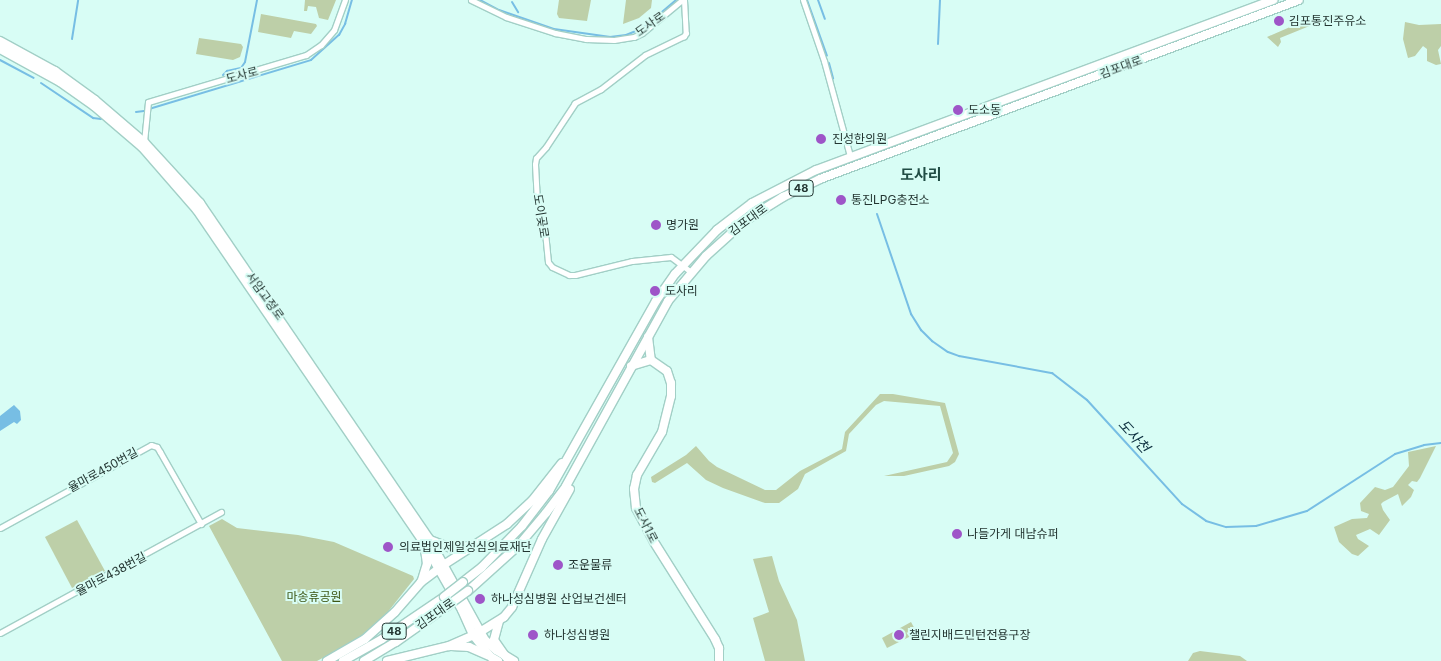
<!DOCTYPE html>
<html>
<head>
<meta charset="utf-8">
<style>
	body { margin:0 }
	#map { position:relative; width:1441px; height:661px; overflow:hidden; background:#d8fdf5; font-family:Inter,"Noto Sans KR",sans-serif }
	div>[style] { position:absolute }
	.green>* { inset:0; background:#bdcfa8 }
	.water>* { inset:0; background:#77bee4 }
	.stream>* { height:2px; margin:-1px; padding:0 1px; transform-origin:1px; border-radius:1px; background:#77bee4 }
	.roads { filter:drop-shadow(1px 0 #a2cfc6) drop-shadow(-1px 0 #a2cfc6) drop-shadow(0 1px #a2cfc6) drop-shadow(0 -1px #a2cfc6) }
	.street>* { height:5px; margin:-2.5px; padding:0 2.5px; transform-origin:2.5px; border-radius:2.5px; background:#fff }
	.secondary>* { height:8px; margin:-4px; padding:0 4px; transform-origin:4px; border-radius:4px; background:#fff }
	.primary>* { height:8px; margin:-4px; padding:0 4px; transform-origin:4px; border-radius:4px; background:#fff }
	.bridges { filter:drop-shadow(1px 0 #a2cfc6) drop-shadow(-1px 0 #a2cfc6) drop-shadow(0 1px #a2cfc6) drop-shadow(0 -1px #a2cfc6) }
	.primary-bridge>* { height:8px; margin:-4px; padding:0 4px; transform-origin:4px; border-radius:4px; background:#fff }
	.dots>* { width:14px; height:14px; translate:-50% -50%; box-sizing:border-box; border:2px solid #d8fdf5; border-radius:50% }
	span { translate:-50% -50%; white-space:nowrap; text-align:center; line-height:1.15; -webkit-text-stroke:4px #d8fdf5; paint-order:stroke }
	.shield-label span { padding:1px 4px; background:#d8fdf5; border:1px solid; border-radius:4px; -webkit-text-stroke-width:0 }
	.shield-label { font-size:11px; color:#233531; font-weight:700 }
	.poi-label { font-size:12px; color:#233531 }
	.left { translate:0 -50%; text-align:left }
	.street-label { font-size:12px; color:#233531 }
	.park-label { font-size:12px; color:#3d5614 }
	.water-label { font-size:14px; color:#0c2e3e; font-style:italic }
	.quarter-label { font-size:15px; color:#204c44; font-weight:700 }
</style>
</head>
<body>
<div id="map">
	<div class="green">
		<i style="clip-path:polygon(305px 0,336px 0,328px 20px,319px 18px,316px 7px,308px 6px,307px 11px,304px 11px)"></i>
		<i style="clip-path:polygon(559px 0,591px 0,587px 21px,559px 18px,557px 14px)"></i>
		<i style="clip-path:polygon(626px 0,652px 0,651px 8px,639px 18px,623px 24px)"></i>
		<i style="clip-path:polygon(261px 14px,316px 24px,317px 26px,311px 34px,294px 31px,291px 38px,258px 32px)"></i>
		<i style="clip-path:polygon(1313px 17px,1314px 22px,1312px 25px,1280px 38px,1281px 42px,1278px 47px,1267px 37px)"></i>
		<i style="clip-path:polygon(1405px 22px,1419px 25px,1441px 24px,1441px 46px,1438px 50px,1441px 64px,1436px 65px,1427px 61px,1427px 49px,1423px 46px,1415px 56px,1408px 58px,1403px 39px)"></i>
		<i style="clip-path:polygon(199px 38px,241px 44px,243px 47px,240px 57px,233px 60px,196px 54px)"></i>
		<i style="clip-path:polygon(880px 394px,893px 394px,945px 403px,959px 454px,955px 462px,949px 466px,904px 476px,884px 476px,947px 462px,953px 453px,940px 406px,884px 401px,876px 405px,849px 434px,846px 451px,805px 474px,798px 489px,779px 503px,765px 503px,723px 488px,706px 480px,687px 463px,655px 483px,652px 482px,651px 477px,686px 455px,696px 446px,709px 461px,717px 467px,765px 490px,776px 490px,800px 471px,842px 449px,845px 432px)"></i>
		<i style="clip-path:polygon(1436px 446px,1420px 478px,1417px 482px,1412px 481px,1408px 485px,1414px 490px,1411px 497px,1402px 506px,1398px 494px,1383px 502px,1381px 504px,1383px 510px,1390px 520px,1379px 535px,1370px 529px,1356px 535px,1358px 539px,1369px 546px,1358px 556px,1352px 554px,1339px 542px,1334px 527px,1352px 519px,1367px 518px,1369px 514px,1361px 511px,1360px 503px,1375px 487px,1385px 490px,1393px 487px,1409px 466px,1408px 452px)"></i>
		<i style="clip-path:polygon(222px 519px,237px 528px,298px 535px,334px 542px,413px 576px,414px 579px,387px 613px,359px 638px,317px 661px,282px 661px,209px 526px)"></i>
		<i style="clip-path:polygon(77px 520px,105px 571px,72px 588px,45px 537px)"></i>
		<i style="clip-path:polygon(772px 556px,779px 581px,797px 620px,805px 661px,765px 661px,753px 618px,769px 612px,753px 559px)"></i>
		<i style="clip-path:polygon(911px 622px,917px 633px,887px 648px,882px 638px)"></i>
		<i style="clip-path:polygon(1200px 651px,1240px 656px,1247px 661px,1188px 661px,1193px 653px)"></i>
	</div>
	<div class="water">
		<i style="clip-path:polygon(14px 405px,20px 411px,21px 420px,17px 424px,14px 422px,0 431px,0 416px)"></i>
	</div>
	<div class="stream">
		<i style="left:480px;top:0;width:21px;rotate:28deg"></i>
		<i style="left:499px;top:10px;width:58px;rotate:19.1deg"></i>
		<i style="left:554px;top:29px;width:57px;rotate:8.1deg"></i>
		<i style="left:610px;top:37px;width:16px;rotate:-7deg"></i>
		<i style="left:626px;top:35px;width:18px;rotate:-22deg"></i>
		<i style="left:643px;top:28px;width:43px;rotate:-40.3deg"></i>
		<i style="left:807px;top:0;width:59px;rotate:70.3deg"></i>
		<i style="left:818px;top:0;width:20px;rotate:70deg"></i>
		<i style="left:512px;top:2px;width:12px;rotate:59deg"></i>
		<i style="left:72px;top:39px;width:39px;rotate:-81deg"></i>
		<i style="left:938px;top:44px;width:44px;rotate:-87.4deg"></i>
		<i style="left:0;top:60px;width:38px;rotate:28deg"></i>
		<i style="left:829px;top:63px;width:16px;rotate:75deg"></i>
		<i style="left:223px;top:75px;width:6px;rotate:-45deg"></i>
		<i style="left:227px;top:71px;width:14px;rotate:-12deg"></i>
		<i style="left:241px;top:68px;width:7px;rotate:-56deg"></i>
		<i style="left:245px;top:62px;width:63px;rotate:-79deg"></i>
		<i style="left:41px;top:83px;width:63px;rotate:33.9deg"></i>
		<i style="left:93px;top:118px;width:8px;rotate:7deg"></i>
		<i style="left:149px;top:109px;width:169px;rotate:-16.8deg"></i>
		<i style="left:311px;top:60px;width:38px;rotate:-42deg"></i>
		<i style="left:339px;top:35px;width:13px;rotate:-61deg"></i>
		<i style="left:345px;top:24px;width:25px;rotate:-74deg"></i>
		<i style="left:136px;top:112px;width:8px;rotate:-7deg"></i>
		<i style="left:877px;top:214px;width:106px;rotate:71.2deg"></i>
		<i style="left:911px;top:314px;width:19px;rotate:58deg"></i>
		<i style="left:921px;top:330px;width:16px;rotate:45deg"></i>
		<i style="left:932px;top:341px;width:19px;rotate:35deg"></i>
		<i style="left:948px;top:352px;width:12px;rotate:20deg"></i>
		<i style="left:959px;top:356px;width:95px;rotate:10.4deg"></i>
		<i style="left:1052px;top:373px;width:44px;rotate:37.6deg"></i>
		<i style="left:1087px;top:400px;width:141px;rotate:47.6deg"></i>
		<i style="left:1182px;top:504px;width:29px;rotate:35deg"></i>
		<i style="left:1206px;top:521px;width:21px;rotate:17deg"></i>
		<i style="left:1226px;top:527px;width:30px;rotate:-2deg"></i>
		<i style="left:1256px;top:526px;width:53px;rotate:-16.4deg"></i>
		<i style="left:1307px;top:511px;width:105px;rotate:-32.9deg"></i>
		<i style="left:1395px;top:454px;width:30px;rotate:-17deg"></i>
		<i style="left:1424px;top:445px;width:17px;rotate:-7deg"></i>
	</div>
	<div class="roads">
		<div class="street">
			<i style="left:471px;top:0;width:39px;rotate:26deg"></i>
			<i style="left:506px;top:17px;width:52px;rotate:18.1deg"></i>
			<i style="left:555px;top:33px;width:32px;rotate:11deg"></i>
			<i style="left:586px;top:39px;width:28px;rotate:2deg"></i>
			<i style="left:614px;top:40px;width:20px;rotate:-9deg"></i>
			<i style="left:634px;top:37px;width:9px;rotate:-27deg"></i>
			<i style="left:642px;top:33px;width:52px;rotate:-39.5deg"></i>
			<i style="left:684px;top:0;width:33px;rotate:87deg"></i>
			<i style="left:686px;top:33px;width:4px;rotate:124deg"></i>
			<i style="left:684px;top:36px;width:43px;rotate:154deg"></i>
			<i style="left:645px;top:55px;width:56px;rotate:142.3deg"></i>
			<i style="left:601px;top:89px;width:30px;rotate:152deg"></i>
			<i style="left:575px;top:103px;width:53px;rotate:123.4deg"></i>
			<i style="left:546px;top:147px;width:15px;rotate:132deg"></i>
			<i style="left:536px;top:158px;width:6px;rotate:99deg"></i>
			<i style="left:535px;top:164px;width:36px;rotate:87deg"></i>
			<i style="left:537px;top:200px;width:23px;rotate:72deg"></i>
			<i style="left:544px;top:222px;width:40px;rotate:84.3deg"></i>
			<i style="left:548px;top:262px;width:6px;rotate:51deg"></i>
			<i style="left:552px;top:267px;width:19px;rotate:25deg"></i>
			<i style="left:569px;top:275px;width:6px"></i>
			<i style="left:575px;top:275px;width:59px;rotate:-13.8deg"></i>
			<i style="left:632px;top:261px;width:39px;rotate:-6deg"></i>
			<i style="left:671px;top:257px;width:25px;rotate:37deg"></i>
			<i style="left:803px;top:0;width:65px;rotate:71deg"></i>
			<i style="left:824px;top:61px;width:98px;rotate:74.7deg"></i>
			<i style="left:144px;top:142px;width:40px;rotate:-84.3deg"></i>
			<i style="left:148px;top:102px;width:165px;rotate:-16.6deg"></i>
			<i style="left:306px;top:55px;width:18px;rotate:-34deg"></i>
			<i style="left:321px;top:45px;width:20px;rotate:-49deg"></i>
			<i style="left:334px;top:30px;width:32px;rotate:-70deg"></i>
			<i style="left:0;top:528px;width:172px;rotate:-28.8deg"></i>
			<i style="left:151px;top:445px;width:6px;rotate:18deg"></i>
			<i style="left:157px;top:447px;width:6px;rotate:59deg"></i>
			<i style="left:160px;top:452px;width:83px;rotate:60.3deg"></i>
			<i style="left:0;top:633px;width:252px;rotate:-28.7deg"></i>
		</div>
		<div class="secondary">
			<i style="left:0;top:41px;width:63px;rotate:28.6deg"></i>
			<i style="left:55px;top:71px;width:49px;rotate:35.9deg"></i>
			<i style="left:95px;top:100px;width:65px;rotate:40.6deg"></i>
			<i style="left:144px;top:142px;width:83px;rotate:47.4deg"></i>
			<i style="left:200px;top:203px;width:407px;rotate:55.7deg"></i>
			<i style="left:429px;top:539px;width:115px;rotate:61deg"></i>
			<i style="left:485px;top:640px;width:15px;rotate:42deg"></i>
			<i style="left:496px;top:650px;width:21px;rotate:31deg"></i>
			<i style="left:0;top:49px;width:68px;rotate:28.8deg"></i>
			<i style="left:60px;top:82px;width:42px;rotate:35.2deg"></i>
			<i style="left:94px;top:106px;width:63px;rotate:40.5deg"></i>
			<i style="left:142px;top:147px;width:84px;rotate:48.9deg"></i>
			<i style="left:197px;top:210px;width:403px;rotate:55.7deg"></i>
			<i style="left:424px;top:543px;width:77px;rotate:60.4deg"></i>
			<i style="left:462px;top:610px;width:27px;rotate:66deg"></i>
			<i style="left:473px;top:635px;width:28px;rotate:51deg"></i>
			<i style="left:491px;top:657px;width:8px;rotate:30deg"></i>
			<i style="left:631px;top:366px;width:21px;rotate:-17deg"></i>
			<i style="left:651px;top:360px;width:19px;rotate:35deg"></i>
			<i style="left:667px;top:371px;width:13px;rotate:72deg"></i>
			<i style="left:671px;top:383px;width:13px;rotate:90deg"></i>
			<i style="left:671px;top:396px;width:37px;rotate:104deg"></i>
			<i style="left:662px;top:432px;width:50px;rotate:120.2deg"></i>
			<i style="left:637px;top:475px;width:14px;rotate:102deg"></i>
			<i style="left:634px;top:489px;width:19px;rotate:84deg"></i>
			<i style="left:636px;top:508px;width:38px;rotate:62deg"></i>
			<i style="left:654px;top:542px;width:115px;rotate:57.8deg"></i>
			<i style="left:715px;top:639px;width:10px;rotate:66deg"></i>
			<i style="left:719px;top:648px;width:13px;rotate:90deg"></i>
			<i style="left:430px;top:540px;width:25px;rotate:21deg"></i>
			<i style="left:453px;top:549px;width:16px;rotate:-11deg"></i>
			<i style="left:445px;top:564px;width:74px;rotate:-32.8deg"></i>
			<i style="left:507px;top:524px;width:34px;rotate:-43deg"></i>
			<i style="left:532px;top:501px;width:48px;rotate:-51.7deg"></i>
			<i style="left:451px;top:646px;width:18px;rotate:3deg"></i>
			<i style="left:469px;top:647px;width:20px;rotate:24deg"></i>
			<i style="left:387px;top:661px;width:64px;rotate:-13.6deg"></i>
			<i style="left:449px;top:646px;width:30px;rotate:-24deg"></i>
		</div>
		<div class="primary">
			<i style="left:648px;top:337px;width:23px;rotate:83deg"></i>
			<i style="left:422px;top:580px;width:17px;rotate:-73deg"></i>
			<i style="left:427px;top:564px;width:21px;rotate:-98deg"></i>
			<i style="left:463px;top:582px;width:24px;rotate:-38deg"></i>
			<i style="left:482px;top:567px;width:57px;rotate:-45.7deg"></i>
			<i style="left:522px;top:526px;width:44px;rotate:-52.4deg"></i>
			<i style="left:549px;top:491px;width:218px;rotate:-60.6deg"></i>
			<i style="left:656px;top:301px;width:33px;rotate:-55deg"></i>
			<i style="left:675px;top:274px;width:61px;rotate:-46.3deg"></i>
			<i style="left:717px;top:230px;width:44px;rotate:-37.6deg"></i>
			<i style="left:752px;top:203px;width:72px;rotate:-27.3deg"></i>
			<i style="left:816px;top:170px;width:488px;rotate:-20.4deg"></i>
			<i style="left:468px;top:591px;width:69px;rotate:-42deg"></i>
			<i style="left:519px;top:545px;width:42px;rotate:-49.8deg"></i>
			<i style="left:546px;top:513px;width:34px;rotate:-53deg"></i>
			<i style="left:566px;top:486px;width:211px;rotate:-61.1deg"></i>
			<i style="left:668px;top:301px;width:59px;rotate:-49.8deg"></i>
			<i style="left:706px;top:256px;width:54px;rotate:-42deg"></i>
			<i style="left:746px;top:220px;width:44px;rotate:-31.9deg"></i>
			<i style="left:783px;top:197px;width:41px;rotate:-25.9deg"></i>
			<i style="left:820px;top:179px;width:511px;rotate:-20.49deg"></i>
			<i style="left:499px;top:621px;width:20px;rotate:105deg"></i>
			<i style="left:494px;top:640px;width:21px;rotate:55deg"></i>
			<i style="left:480px;top:632px;width:28px;rotate:-32deg"></i>
			<i style="left:504px;top:617px;width:13px;rotate:-51deg"></i>
			<i style="left:512px;top:607px;width:74px;rotate:-66.2deg"></i>
			<i style="left:542px;top:539px;width:57px;rotate:-60.8deg"></i>
			<i style="left:327px;top:661px;width:44px;rotate:-30.1deg"></i>
			<i style="left:365px;top:639px;width:40px;rotate:-42deg"></i>
			<i style="left:395px;top:612px;width:40px;rotate:-49deg"></i>
			<i style="left:421px;top:582px;width:30px;rotate:-37deg"></i>
			<i style="left:343px;top:661px;width:45px;rotate:-29.4deg"></i>
			<i style="left:382px;top:639px;width:75px;rotate:-34.1deg"></i>
			<i style="left:364px;top:661px;width:37px;rotate:-31deg"></i>
			<i style="left:396px;top:642px;width:62px;rotate:-35.2deg"></i>
		</div>
	</div>
	<div class="bridges">
		<div class="primary-bridge">
			<i style="left:444px;top:597px;width:24px;rotate:-38deg"></i>
			<i style="left:447px;top:606px;width:26px;rotate:-36deg"></i>
		</div>
	</div>
	<div class="dots">
		<i style="left:1279px;top:21px;background:#9e55c8"></i>
		<i style="left:958px;top:110px;background:#9e55c8"></i>
		<i style="left:821px;top:139px;background:#9e55c8"></i>
		<i style="left:841px;top:200px;background:#9e55c8"></i>
		<i style="left:656px;top:225px;background:#9e55c8"></i>
		<i style="left:655px;top:291px;background:#9e55c8"></i>
		<i style="left:957px;top:534px;background:#9e55c8"></i>
		<i style="left:388px;top:547px;background:#9e55c8"></i>
		<i style="left:558px;top:565px;background:#9e55c8"></i>
		<i style="left:480px;top:599px;background:#9e55c8"></i>
		<i style="left:533px;top:635px;background:#9e55c8"></i>
		<i style="left:899px;top:635px;background:#9e55c8"></i>
	</div>
	<div class="shield-label">
		<span style="left:801px;top:188px">48</span>
		<span style="left:394px;top:631px">48</span>
	</div>
	<div class="poi-label">
		<span class="left" style="left:1289px;top:21px">김포통진주유소</span>
		<span class="left" style="left:968px;top:110px">도소동</span>
		<span class="left" style="left:832px;top:139px">진성한의원</span>
		<span class="left" style="left:851px;top:200px">통진LPG충전소</span>
		<span class="left" style="left:666px;top:225px">명가원</span>
		<span class="left" style="left:665px;top:291px">도사리</span>
		<span class="left" style="left:967px;top:534px">나들가게 대남슈퍼</span>
		<span class="left" style="left:399px;top:547px">의료법인제일성심의료재단</span>
		<span class="left" style="left:568px;top:565px">조운물류</span>
		<span class="left" style="left:491px;top:599px">하나성심병원 산업보건센터</span>
		<span class="left" style="left:544px;top:635px">하나성심병원</span>
		<span class="left" style="left:909px;top:635px">챌린지배드민턴전용구장</span>
	</div>
	<div class="street-label">
		<span style="left:650px;top:24px;rotate:-35deg">도사로</span>
		<span style="left:1121px;top:67px;rotate:-20deg">김포대로</span>
		<span style="left:242px;top:75px;rotate:-15deg">도사로</span>
		<span style="left:541px;top:216px;rotate:81deg">도이곶로</span>
		<span style="left:748px;top:220px;rotate:-36deg">김포대로</span>
		<span style="left:265px;top:296px;rotate:54deg">서암고정로</span>
		<span style="left:103px;top:470px;rotate:-29deg">율마로450번길</span>
		<span style="left:646px;top:525px;rotate:63deg">도사1로</span>
		<span style="left:111px;top:574px;rotate:-28deg">율마로438번길</span>
		<span style="left:435px;top:614px;rotate:-35deg">김포대로</span>
	</div>
	<div class="park-label">
		<span style="left:314px;top:597px">마송휴공원</span>
	</div>
	<div class="water-label">
		<span style="left:1134px;top:436px;rotate:48deg">도사천</span>
	</div>
	<div class="quarter-label">
		<span style="left:921px;top:175px">도사리</span>
	</div>
</div>
</body>
</html>
